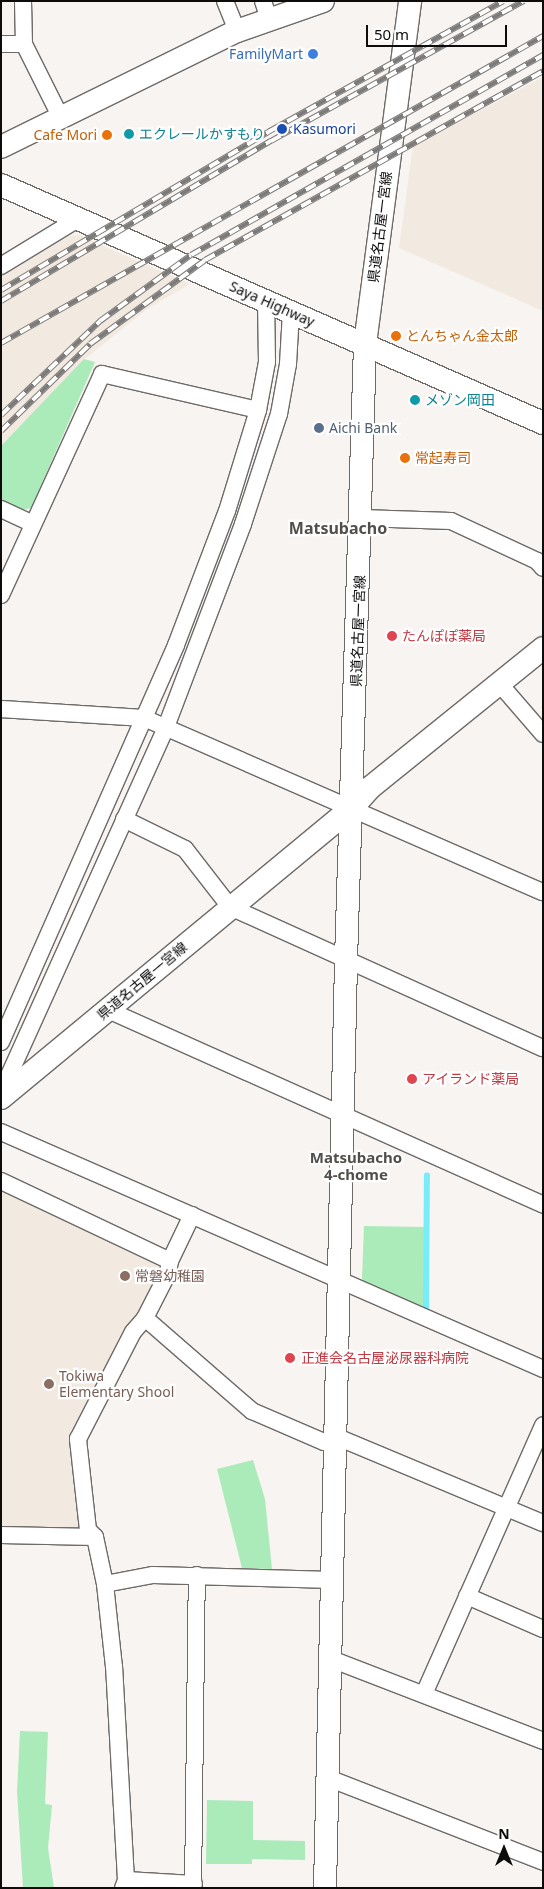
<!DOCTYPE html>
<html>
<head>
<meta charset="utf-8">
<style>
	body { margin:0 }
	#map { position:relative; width:544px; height:1889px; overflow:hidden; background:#f7f4f1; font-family:"Noto Sans","Noto Sans JP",sans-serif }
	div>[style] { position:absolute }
	.built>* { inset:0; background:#f2e9e0 }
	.green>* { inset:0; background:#abebba }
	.stream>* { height:5.5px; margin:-2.75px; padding:0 2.75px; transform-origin:2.75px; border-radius:2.75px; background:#78ecf9 }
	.roads { filter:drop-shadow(1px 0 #6d6a68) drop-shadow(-1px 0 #6d6a68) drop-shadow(0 1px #6d6a68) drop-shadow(0 -1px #6d6a68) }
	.street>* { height:16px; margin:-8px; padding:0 8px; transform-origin:8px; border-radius:8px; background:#fff }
	.secondary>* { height:22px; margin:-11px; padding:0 11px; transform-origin:11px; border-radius:11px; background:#fff }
	.rail>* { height:5.5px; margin-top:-2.75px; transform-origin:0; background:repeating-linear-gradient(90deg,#fff 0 11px,#7d7b79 0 22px); box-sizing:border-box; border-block:1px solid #7d7b79 }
	.dots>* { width:14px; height:14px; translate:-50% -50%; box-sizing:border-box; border:2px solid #fff; border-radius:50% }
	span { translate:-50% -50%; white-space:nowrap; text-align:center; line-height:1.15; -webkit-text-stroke:4.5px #fff; paint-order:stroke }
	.shop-label { font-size:14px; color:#366cbe }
	.right { translate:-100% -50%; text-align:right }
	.transit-label { font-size:14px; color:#164399 }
	.left { translate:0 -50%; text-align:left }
	.culture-label { font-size:14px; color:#0d838f }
	.food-label { font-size:14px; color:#c56008 }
	.street-label { font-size:14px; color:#0d0c0b }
	.service-label { font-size:14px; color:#4e5e75 }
	.health-label { font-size:14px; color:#be3a42 }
	.education-label { font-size:14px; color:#785e54 }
	.neighbourhood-label { font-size:15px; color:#514e4c; font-weight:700 }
	.quarter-label { font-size:16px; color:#514e4c; font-weight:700 }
	.frame { position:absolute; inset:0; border:2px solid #0d0c0b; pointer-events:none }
	.north { position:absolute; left:479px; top:1824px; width:50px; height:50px; -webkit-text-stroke:4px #fff; paint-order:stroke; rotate:0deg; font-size:14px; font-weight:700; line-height:20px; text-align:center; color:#0d0c0b }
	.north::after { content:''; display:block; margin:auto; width:18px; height:22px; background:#0d0c0b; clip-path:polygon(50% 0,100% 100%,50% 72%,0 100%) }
	.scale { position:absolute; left:366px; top:25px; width:141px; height:22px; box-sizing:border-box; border:2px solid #0d0c0b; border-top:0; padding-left:6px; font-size:15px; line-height:18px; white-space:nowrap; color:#0d0c0b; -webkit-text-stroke:4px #fff; paint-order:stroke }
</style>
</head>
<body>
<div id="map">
	<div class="built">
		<i style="clip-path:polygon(543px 77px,543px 311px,399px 248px,413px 146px)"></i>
		<i style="clip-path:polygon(79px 235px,190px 284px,147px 309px,85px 359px,1px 446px,1px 277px,69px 236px)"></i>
		<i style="clip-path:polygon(1px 1186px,164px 1264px,165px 1271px,75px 1429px,82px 1524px,78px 1531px,1px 1529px)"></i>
	</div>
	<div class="green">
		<i style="clip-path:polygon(84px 359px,95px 362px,31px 508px,20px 510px,1px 501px,1px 446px)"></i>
		<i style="clip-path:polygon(364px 1226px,427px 1227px,426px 1308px,368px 1286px,362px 1279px)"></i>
		<i style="clip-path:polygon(253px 1460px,265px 1499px,272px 1569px,242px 1568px,217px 1469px)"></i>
		<i style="clip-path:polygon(20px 1731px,48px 1732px,45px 1804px,52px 1805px,48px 1848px,54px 1888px,23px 1888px,17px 1791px)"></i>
		<i style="clip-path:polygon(207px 1800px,253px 1801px,253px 1840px,305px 1841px,305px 1860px,252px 1859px,252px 1864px,206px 1864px)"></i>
	</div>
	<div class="stream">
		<i style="left:426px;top:1308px;width:132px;rotate:-89.6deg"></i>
	</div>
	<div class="roads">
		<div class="street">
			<i style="left:23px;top:1px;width:43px;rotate:88.7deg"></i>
			<i style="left:24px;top:44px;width:83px;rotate:63.4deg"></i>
			<i style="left:225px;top:1px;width:32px;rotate:68deg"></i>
			<i style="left:263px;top:1px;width:20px;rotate:72deg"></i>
			<i style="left:1px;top:44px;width:23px"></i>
			<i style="left:1px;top:266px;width:90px;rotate:-31.4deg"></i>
			<i style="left:1px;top:509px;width:35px;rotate:25deg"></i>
			<i style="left:361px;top:518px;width:90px;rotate:1.9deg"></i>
			<i style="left:451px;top:521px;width:95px;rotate:24.9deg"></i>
			<i style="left:537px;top:561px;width:9px;rotate:49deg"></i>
			<i style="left:1px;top:595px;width:243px;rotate:-65.4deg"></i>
			<i style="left:102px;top:374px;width:160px;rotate:13deg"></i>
			<i style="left:499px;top:683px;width:67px;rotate:49.2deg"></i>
			<i style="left:1px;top:709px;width:143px;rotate:3.6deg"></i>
			<i style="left:144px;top:718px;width:435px;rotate:23.6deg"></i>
			<i style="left:124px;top:819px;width:68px;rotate:26.2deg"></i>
			<i style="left:185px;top:849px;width:73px;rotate:52.2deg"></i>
			<i style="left:230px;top:907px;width:343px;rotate:24.3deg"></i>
			<i style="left:108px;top:1010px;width:477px;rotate:24.1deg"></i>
			<i style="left:1px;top:1042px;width:434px;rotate:-66.2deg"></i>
			<i style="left:176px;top:645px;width:143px;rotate:-69.2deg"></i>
			<i style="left:227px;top:511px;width:106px;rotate:-72.9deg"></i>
			<i style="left:258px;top:410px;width:49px;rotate:-79.4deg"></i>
			<i style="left:267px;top:362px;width:61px;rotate:-90.9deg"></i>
			<i style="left:1px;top:1093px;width:401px;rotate:-65.7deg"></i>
			<i style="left:166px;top:727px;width:217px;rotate:-69.2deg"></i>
			<i style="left:243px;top:524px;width:116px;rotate:-71.9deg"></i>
			<i style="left:279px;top:414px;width:51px;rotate:-79.8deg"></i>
			<i style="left:288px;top:364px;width:52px;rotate:-86.7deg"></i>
			<i style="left:1px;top:1132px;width:592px;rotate:23.62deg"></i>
			<i style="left:1px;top:1181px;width:187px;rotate:25.3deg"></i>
			<i style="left:145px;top:1318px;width:142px;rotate:41deg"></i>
			<i style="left:252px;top:1411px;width:78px;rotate:23.3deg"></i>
			<i style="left:324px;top:1442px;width:14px;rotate:-21deg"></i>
			<i style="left:337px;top:1437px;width:223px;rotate:22.7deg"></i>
			<i style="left:1px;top:1535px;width:94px;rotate:1.2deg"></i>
			<i style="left:105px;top:1584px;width:49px;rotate:-10.6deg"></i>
			<i style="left:153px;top:1575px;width:180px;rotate:1.6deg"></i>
			<i style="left:467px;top:1596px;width:83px;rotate:23.5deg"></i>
			<i style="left:331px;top:1659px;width:227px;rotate:21.1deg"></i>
			<i style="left:424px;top:1694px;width:294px;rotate:-66.1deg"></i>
			<i style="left:328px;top:1778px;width:231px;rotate:21.3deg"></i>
			<i style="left:126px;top:1880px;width:213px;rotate:-93.2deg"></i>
			<i style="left:114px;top:1667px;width:83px;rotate:-96.2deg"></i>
			<i style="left:105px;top:1584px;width:48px;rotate:-102deg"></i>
			<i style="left:95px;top:1537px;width:10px;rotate:-135deg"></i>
			<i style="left:88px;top:1530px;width:92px;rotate:-96.3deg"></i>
			<i style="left:78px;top:1439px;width:120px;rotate:-62.8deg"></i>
			<i style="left:133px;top:1332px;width:18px;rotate:-49deg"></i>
			<i style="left:145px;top:1318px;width:51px;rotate:-62.9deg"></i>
			<i style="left:168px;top:1273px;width:12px;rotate:-81deg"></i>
			<i style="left:170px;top:1261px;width:51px;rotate:-64.4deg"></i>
			<i style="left:123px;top:1888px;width:9px;rotate:-69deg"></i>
			<i style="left:126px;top:1880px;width:68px;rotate:3.4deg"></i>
			<i style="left:193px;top:1888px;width:313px;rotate:-89.3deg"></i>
		</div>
		<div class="secondary">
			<i style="left:1px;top:147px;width:263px;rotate:-26.2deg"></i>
			<i style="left:237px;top:31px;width:91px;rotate:-19.2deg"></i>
			<i style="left:1px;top:185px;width:592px;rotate:23.71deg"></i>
			<i style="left:1px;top:1098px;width:455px;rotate:-39.6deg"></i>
			<i style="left:352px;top:808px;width:28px;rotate:-48deg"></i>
			<i style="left:371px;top:787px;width:221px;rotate:-38.9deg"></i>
			<i style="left:325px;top:1888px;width:928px;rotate:-88.7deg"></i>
			<i style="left:346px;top:960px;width:616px;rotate:-88.23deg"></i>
			<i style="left:365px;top:344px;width:346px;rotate:-82.5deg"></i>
		</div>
	</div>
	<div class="rail">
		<i style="left:1px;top:290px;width:310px;rotate:-30.6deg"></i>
		<i style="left:268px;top:132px;width:269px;rotate:-29.1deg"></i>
		<i style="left:1px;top:301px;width:314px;rotate:-30.7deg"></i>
		<i style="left:271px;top:141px;width:289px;rotate:-29deg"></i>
		<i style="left:1px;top:343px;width:623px;rotate:-29.53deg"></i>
		<i style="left:1px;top:415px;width:137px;rotate:-43.5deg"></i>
		<i style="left:100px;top:321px;width:112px;rotate:-36deg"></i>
		<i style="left:191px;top:255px;width:405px;rotate:-29.6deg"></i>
		<i style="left:1px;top:431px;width:124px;rotate:-44.3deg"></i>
		<i style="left:90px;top:344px;width:142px;rotate:-36.1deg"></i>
		<i style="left:205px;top:260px;width:387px;rotate:-29.2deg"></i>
	</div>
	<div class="dots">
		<i style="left:313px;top:54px;background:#3f7fe0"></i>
		<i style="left:282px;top:129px;background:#1a4fb4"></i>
		<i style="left:129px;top:134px;background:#0f9aa8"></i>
		<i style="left:107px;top:135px;background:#e8710a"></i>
		<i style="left:396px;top:336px;background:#e8710a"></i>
		<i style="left:415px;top:400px;background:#0f9aa8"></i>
		<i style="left:319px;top:428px;background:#5c6f8a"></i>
		<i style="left:405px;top:458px;background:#e8710a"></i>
		<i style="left:392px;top:636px;background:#e0444e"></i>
		<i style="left:412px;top:1079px;background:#e0444e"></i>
		<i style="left:125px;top:1276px;background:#8d6e63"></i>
		<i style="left:290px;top:1358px;background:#e0444e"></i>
		<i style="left:49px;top:1384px;background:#8d6e63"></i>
	</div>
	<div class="shop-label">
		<span class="right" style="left:303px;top:54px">FamilyMart</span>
	</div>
	<div class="transit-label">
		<span class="left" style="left:293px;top:129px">Kasumori</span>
	</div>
	<div class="culture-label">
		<span class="left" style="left:139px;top:134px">エクレールかすもり</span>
		<span class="left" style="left:425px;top:400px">メゾン岡田</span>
	</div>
	<div class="food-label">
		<span class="right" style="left:97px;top:135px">Cafe Mori</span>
		<span class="left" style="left:406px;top:336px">とんちゃん金太郎</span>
		<span class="left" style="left:415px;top:458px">常起寿司</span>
	</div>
	<div class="street-label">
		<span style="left:380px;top:227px;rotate:-83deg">県道名古屋一宮線</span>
		<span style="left:272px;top:304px;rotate:24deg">Saya Highway</span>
		<span style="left:358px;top:631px;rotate:-88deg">県道名古屋一宮線</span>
		<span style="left:142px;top:981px;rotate:-40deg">県道名古屋一宮線</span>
	</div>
	<div class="service-label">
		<span class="left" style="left:329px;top:428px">Aichi Bank</span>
	</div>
	<div class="health-label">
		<span class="left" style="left:402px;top:636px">たんぽぽ薬局</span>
		<span class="left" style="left:422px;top:1079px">アイランド薬局</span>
		<span class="left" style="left:301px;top:1358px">正進会名古屋泌尿器科病院</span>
	</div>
	<div class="education-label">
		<span class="left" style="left:135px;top:1276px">常磐幼稚園</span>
		<span class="left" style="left:59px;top:1384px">Tokiwa<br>Elementary Shool</span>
	</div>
	<div class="neighbourhood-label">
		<span style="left:356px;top:1166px">Matsubacho<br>4-chome</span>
	</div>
	<div class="quarter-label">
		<span style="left:338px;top:528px">Matsubacho</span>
	</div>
	<div class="frame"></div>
	<div class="north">N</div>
	<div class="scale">50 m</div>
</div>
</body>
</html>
